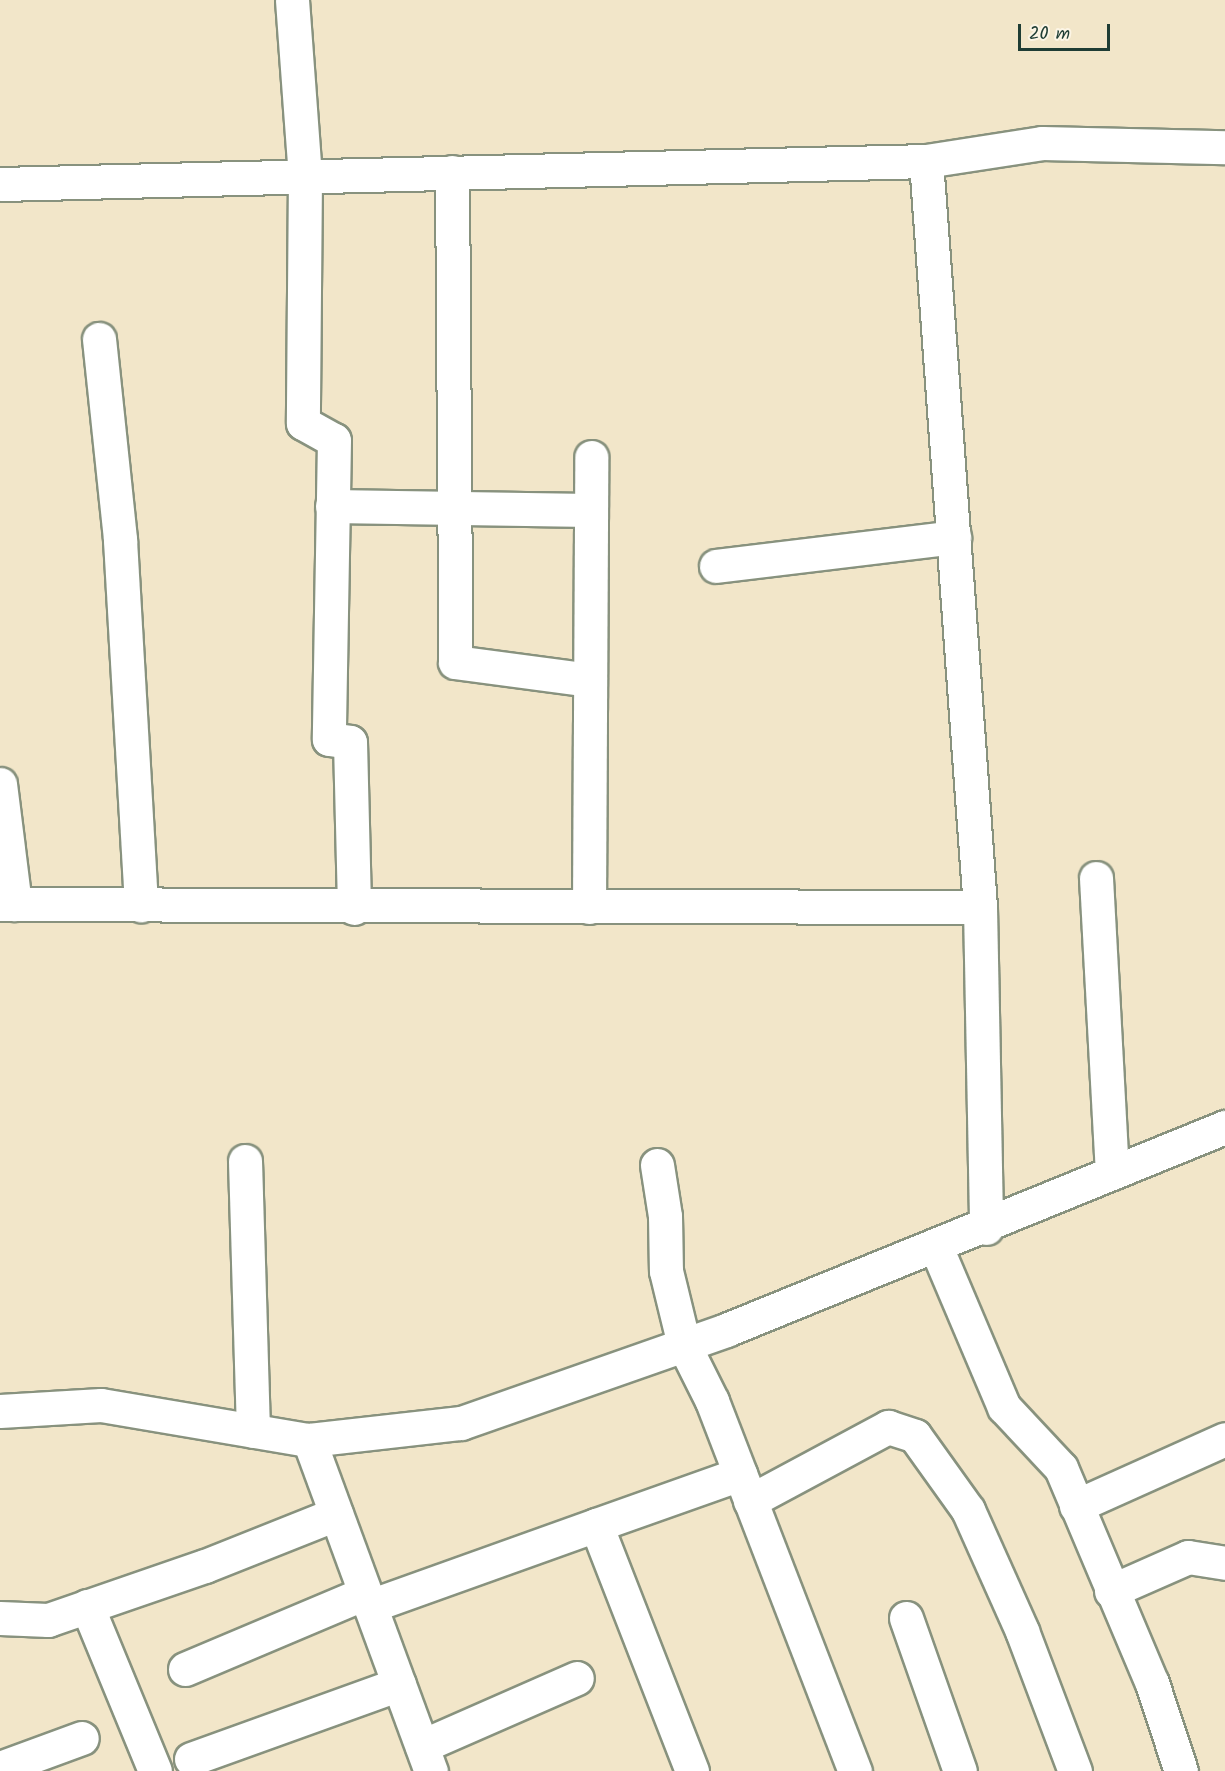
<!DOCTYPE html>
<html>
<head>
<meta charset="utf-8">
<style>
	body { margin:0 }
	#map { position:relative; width:1225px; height:1771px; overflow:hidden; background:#f2e6c9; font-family:Kalam,sans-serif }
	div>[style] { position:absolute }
	.roads { filter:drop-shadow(2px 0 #88927e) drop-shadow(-2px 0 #88927e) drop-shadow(0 2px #88927e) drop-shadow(0 -2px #88927e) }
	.minor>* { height:33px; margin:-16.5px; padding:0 16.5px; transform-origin:16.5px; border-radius:16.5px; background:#fff }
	span { translate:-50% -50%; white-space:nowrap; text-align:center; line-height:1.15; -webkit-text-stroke:4.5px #fcf5e5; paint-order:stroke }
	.scale { position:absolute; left:1018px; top:24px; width:92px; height:27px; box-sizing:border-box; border:3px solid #1f3d34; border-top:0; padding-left:8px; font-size:18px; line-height:21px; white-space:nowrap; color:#1f3d34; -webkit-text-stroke:4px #fcf5e5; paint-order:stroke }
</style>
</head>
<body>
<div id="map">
	<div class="roads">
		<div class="minor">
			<i style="left:292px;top:0;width:176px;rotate:85.8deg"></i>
			<i style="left:305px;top:176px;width:247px;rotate:90.5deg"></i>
			<i style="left:303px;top:423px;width:35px;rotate:29deg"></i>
			<i style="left:334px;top:440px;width:299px;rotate:91deg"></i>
			<i style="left:329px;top:739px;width:21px;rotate:8deg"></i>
			<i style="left:350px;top:742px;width:166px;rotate:88.6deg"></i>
			<i style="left:926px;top:161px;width:748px;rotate:85.86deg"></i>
			<i style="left:980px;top:907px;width:321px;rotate:88.9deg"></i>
			<i style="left:452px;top:172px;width:490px;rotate:89.6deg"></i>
			<i style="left:455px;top:662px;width:136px;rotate:7.6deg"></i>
			<i style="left:0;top:184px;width:926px;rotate:-1.42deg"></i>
			<i style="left:926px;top:161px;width:117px;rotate:-8.8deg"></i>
			<i style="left:1042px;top:143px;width:183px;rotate:1.3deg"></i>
			<i style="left:99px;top:339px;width:202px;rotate:84deg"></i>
			<i style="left:120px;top:540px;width:366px;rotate:86.7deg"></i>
			<i style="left:332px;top:506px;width:258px;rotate:0.9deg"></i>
			<i style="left:716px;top:566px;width:240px;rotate:-6.9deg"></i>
			<i style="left:0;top:784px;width:121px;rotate:82.9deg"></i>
			<i style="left:1096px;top:878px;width:295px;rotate:86.9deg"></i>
			<i style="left:0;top:904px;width:980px;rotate:0.18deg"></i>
			<i style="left:589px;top:907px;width:450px;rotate:-89.7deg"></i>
			<i style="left:245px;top:1161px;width:270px;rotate:88.3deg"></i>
			<i style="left:657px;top:1165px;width:52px;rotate:81.1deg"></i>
			<i style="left:665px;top:1216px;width:55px;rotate:89deg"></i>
			<i style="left:666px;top:1271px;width:76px;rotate:76.3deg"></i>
			<i style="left:684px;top:1345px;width:63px;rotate:63.4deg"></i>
			<i style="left:712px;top:1401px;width:397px;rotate:68.9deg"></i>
			<i style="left:936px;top:1247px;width:174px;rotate:67deg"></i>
			<i style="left:1004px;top:1407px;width:83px;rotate:46.9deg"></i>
			<i style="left:1061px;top:1468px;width:233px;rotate:67.1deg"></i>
			<i style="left:1152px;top:1683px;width:93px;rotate:71.8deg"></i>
			<i style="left:0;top:1411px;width:101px;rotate:-3.4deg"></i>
			<i style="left:101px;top:1405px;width:211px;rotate:9.6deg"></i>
			<i style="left:309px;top:1440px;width:153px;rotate:-6.4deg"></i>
			<i style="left:461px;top:1423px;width:281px;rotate:-19.3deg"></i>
			<i style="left:726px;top:1330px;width:539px;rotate:-22.14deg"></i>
			<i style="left:309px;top:1440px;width:353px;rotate:69.8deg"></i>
			<i style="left:750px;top:1501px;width:157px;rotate:-28.2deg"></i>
			<i style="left:888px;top:1427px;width:28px;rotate:18deg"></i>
			<i style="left:915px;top:1436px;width:91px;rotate:54.4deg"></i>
			<i style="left:968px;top:1510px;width:133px;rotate:65.9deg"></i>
			<i style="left:1022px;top:1631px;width:150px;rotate:69.3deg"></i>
			<i style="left:1076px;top:1506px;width:163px;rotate:-24.2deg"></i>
			<i style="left:1111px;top:1591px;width:84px;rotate:-23.8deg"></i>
			<i style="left:1188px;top:1557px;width:37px;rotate:9deg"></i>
			<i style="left:87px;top:1606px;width:178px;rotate:67.6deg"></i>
			<i style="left:370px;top:1606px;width:240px;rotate:-19.7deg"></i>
			<i style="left:0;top:1618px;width:48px;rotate:2.4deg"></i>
			<i style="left:48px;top:1620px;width:166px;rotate:-19deg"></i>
			<i style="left:205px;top:1566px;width:141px;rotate:-21.7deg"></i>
			<i style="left:906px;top:1618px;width:162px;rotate:70.6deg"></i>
			<i style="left:185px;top:1669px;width:195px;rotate:-22.9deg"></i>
			<i style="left:422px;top:1746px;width:169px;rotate:-23.7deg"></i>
			<i style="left:191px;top:1759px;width:221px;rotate:-19.8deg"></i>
			<i style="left:0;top:1768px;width:87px;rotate:-20.1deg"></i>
			<i style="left:692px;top:1771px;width:264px;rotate:-111.3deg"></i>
			<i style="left:596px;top:1525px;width:153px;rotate:-19.5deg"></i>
		</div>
	</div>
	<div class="scale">20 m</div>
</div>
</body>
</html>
